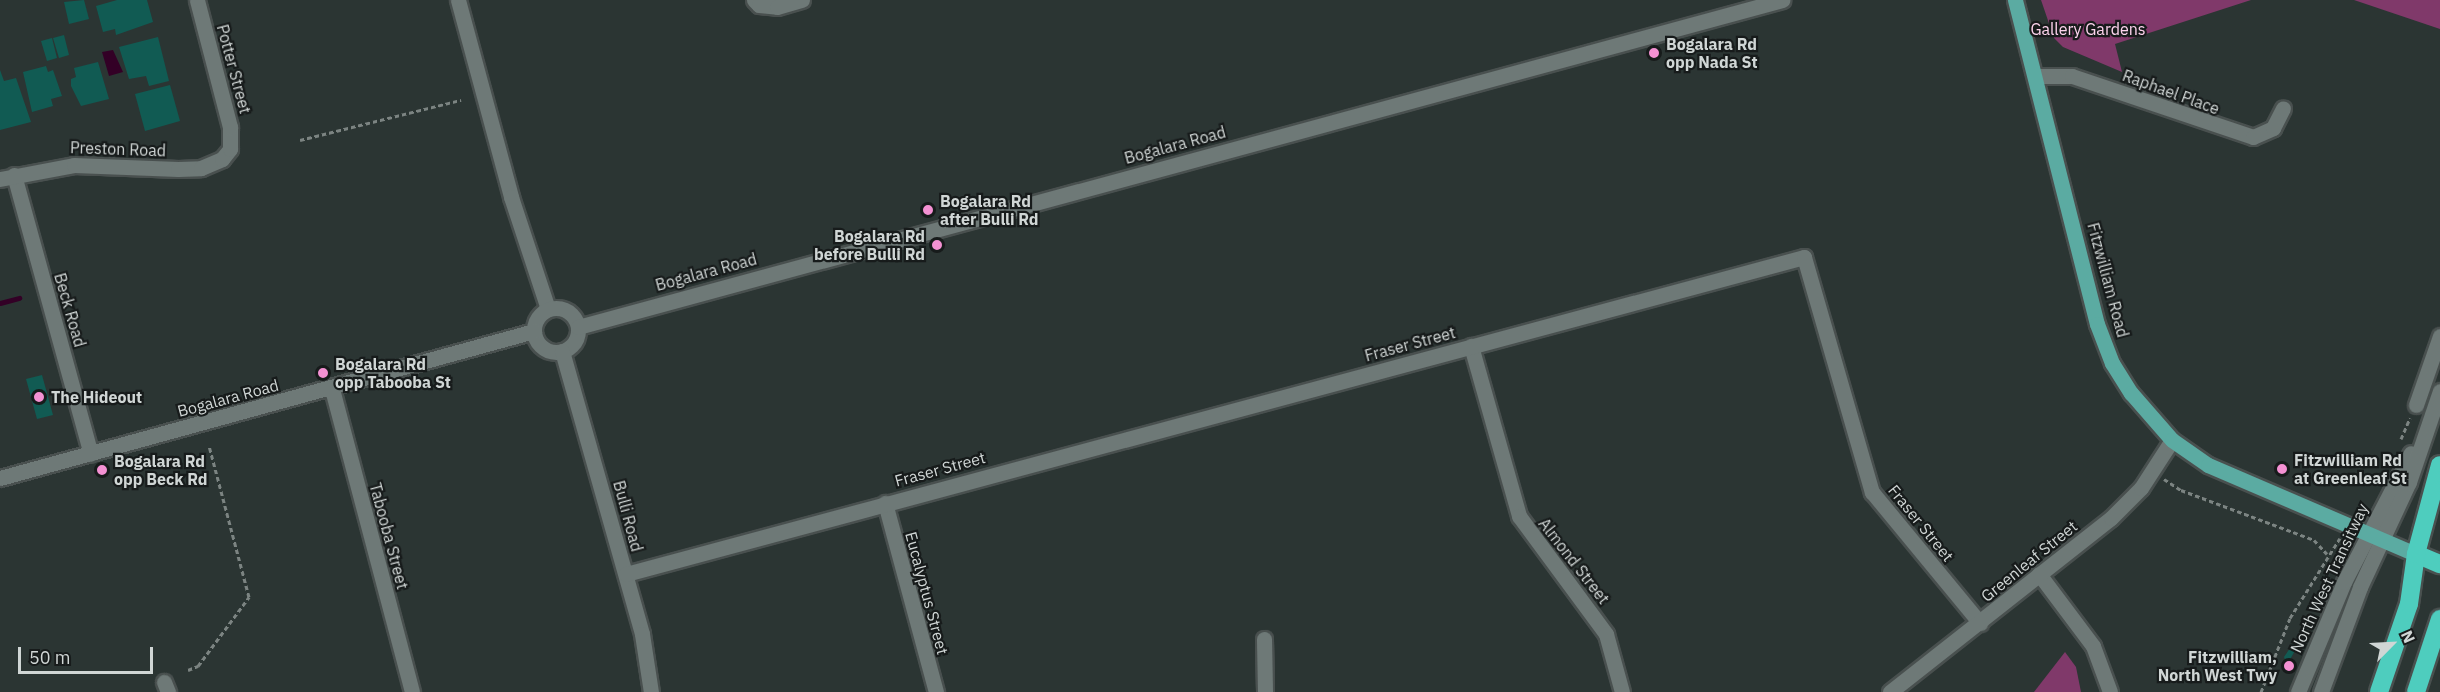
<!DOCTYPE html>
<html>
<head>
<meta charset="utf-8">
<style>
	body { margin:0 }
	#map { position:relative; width:2440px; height:692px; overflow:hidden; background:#2b3533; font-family:"IBM Plex Sans",sans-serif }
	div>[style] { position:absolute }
	.green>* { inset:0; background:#80396a }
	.water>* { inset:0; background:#330026 }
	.stream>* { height:5px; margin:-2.5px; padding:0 2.5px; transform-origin:2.5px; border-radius:2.5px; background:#330026 }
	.building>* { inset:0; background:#115b53 }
	.path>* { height:3px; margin-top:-1.5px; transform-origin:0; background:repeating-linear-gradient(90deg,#7c8482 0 4.5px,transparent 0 7.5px) }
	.roads { filter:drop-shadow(2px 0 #49504f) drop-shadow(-2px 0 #49504f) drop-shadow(0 2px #49504f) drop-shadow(0 -2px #49504f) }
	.minor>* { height:15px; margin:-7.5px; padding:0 7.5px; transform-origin:7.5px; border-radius:7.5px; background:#6e7977 }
	.minor>.ring { margin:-7.5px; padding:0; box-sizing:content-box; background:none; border:15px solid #6e7977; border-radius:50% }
	.major>* { height:15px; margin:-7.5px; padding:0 7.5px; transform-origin:7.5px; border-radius:7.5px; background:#5baba2 }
	.highway>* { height:18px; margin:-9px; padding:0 9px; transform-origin:9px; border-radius:9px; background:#4ecdbe }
	.dots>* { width:16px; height:16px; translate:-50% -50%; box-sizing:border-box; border:3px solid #171b1b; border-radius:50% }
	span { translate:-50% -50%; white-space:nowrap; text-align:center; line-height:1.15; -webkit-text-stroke:4.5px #171b1b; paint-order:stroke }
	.park-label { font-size:16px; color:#fed4ee }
	.poi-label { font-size:16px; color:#d0d6d5; font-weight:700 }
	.left { translate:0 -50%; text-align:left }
	.right { translate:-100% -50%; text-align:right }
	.street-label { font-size:16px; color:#d0d6d5 }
	.north { position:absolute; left:2362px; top:614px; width:60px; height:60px; -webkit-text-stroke:4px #171b1b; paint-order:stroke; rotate:66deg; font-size:16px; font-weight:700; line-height:24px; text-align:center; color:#d0d6d5 }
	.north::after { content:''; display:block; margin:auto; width:21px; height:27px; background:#d0d6d5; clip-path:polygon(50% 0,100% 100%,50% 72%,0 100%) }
	.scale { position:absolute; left:18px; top:647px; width:135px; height:27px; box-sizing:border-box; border:3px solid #d0d6d5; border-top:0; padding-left:8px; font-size:18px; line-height:21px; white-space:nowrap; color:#d0d6d5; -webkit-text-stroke:4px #171b1b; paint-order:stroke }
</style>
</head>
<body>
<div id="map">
	<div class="green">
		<i style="clip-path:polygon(2041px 0,2251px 0,2115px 44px,2122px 72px,2063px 47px,2054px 38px)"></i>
		<i style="clip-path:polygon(2354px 0,2440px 0,2440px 29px)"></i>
		<i style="clip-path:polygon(2065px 652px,2076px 667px,2081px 692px,2034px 692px)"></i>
	</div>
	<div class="water">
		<i style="clip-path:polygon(113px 50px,123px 72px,109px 76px,102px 52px)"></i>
	</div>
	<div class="stream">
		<i style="left:0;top:303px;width:20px;rotate:-15deg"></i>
	</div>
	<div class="building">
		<i style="clip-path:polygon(84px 0,89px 19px,69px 24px,64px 2px)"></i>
		<i style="clip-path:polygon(117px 0,147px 0,153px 22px,116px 35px,115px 29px,103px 32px,96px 6px)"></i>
		<i style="clip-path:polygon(64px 35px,69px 55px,59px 58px,53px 38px)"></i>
		<i style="clip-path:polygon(158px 37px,169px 81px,149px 86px,146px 76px,129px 79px,119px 47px)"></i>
		<i style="clip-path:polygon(52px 38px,57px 58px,47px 61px,41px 41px)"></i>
		<i style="clip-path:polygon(98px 62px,109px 99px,81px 106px,71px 86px,71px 79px,76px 77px,74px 68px)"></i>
		<i style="clip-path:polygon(46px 66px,48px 72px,53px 70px,62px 96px,51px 99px,53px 106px,32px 112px,23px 72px)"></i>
		<i style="clip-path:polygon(0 70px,4px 81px,16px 78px,31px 122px,0 130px)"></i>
		<i style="clip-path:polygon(170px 85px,180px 121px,145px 131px,135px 94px)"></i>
		<i style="clip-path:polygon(42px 375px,53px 415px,37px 419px,26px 379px)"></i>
		<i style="clip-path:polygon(2295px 641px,2298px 645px,2287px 665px,2284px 657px)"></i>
	</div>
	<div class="path">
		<i style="left:300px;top:140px;width:166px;rotate:-14deg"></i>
		<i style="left:2401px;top:439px;width:23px;rotate:-67deg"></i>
		<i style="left:2164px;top:479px;width:20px;rotate:33deg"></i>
		<i style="left:2181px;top:490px;width:142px;rotate:20.6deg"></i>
		<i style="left:2314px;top:540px;width:19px;rotate:47deg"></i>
		<i style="left:188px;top:670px;width:11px;rotate:-22deg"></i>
		<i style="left:198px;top:666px;width:86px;rotate:-53.5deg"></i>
		<i style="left:249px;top:597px;width:156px;rotate:-104.8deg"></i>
		<i style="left:2261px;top:692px;width:79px;rotate:-68.6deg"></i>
		<i style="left:2290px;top:618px;width:94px;rotate:-58deg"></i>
	</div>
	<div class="roads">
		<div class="minor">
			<i style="left:458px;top:0;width:204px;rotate:74.9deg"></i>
			<i style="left:511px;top:197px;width:118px;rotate:71.7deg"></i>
			<i style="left:754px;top:0;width:7px;rotate:45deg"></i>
			<i style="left:759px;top:5px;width:18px;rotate:6deg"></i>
			<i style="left:777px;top:7px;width:26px;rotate:-16deg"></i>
			<i style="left:2035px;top:76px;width:37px"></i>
			<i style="left:2072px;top:76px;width:191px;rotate:18.6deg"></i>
			<i style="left:2253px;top:137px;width:22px;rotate:-24deg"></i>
			<i style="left:2273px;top:128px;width:22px;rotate:-63deg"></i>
			<i style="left:14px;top:175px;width:289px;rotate:74.6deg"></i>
			<i style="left:0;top:179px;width:75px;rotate:-10.7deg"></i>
			<i style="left:74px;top:165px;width:104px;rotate:2.2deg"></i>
			<i style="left:178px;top:169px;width:23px;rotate:-2deg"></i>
			<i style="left:201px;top:168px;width:23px;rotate:-23deg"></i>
			<i style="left:222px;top:159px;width:13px;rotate:-51deg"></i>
			<i style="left:230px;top:149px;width:22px;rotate:-90deg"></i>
			<i style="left:230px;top:127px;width:131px;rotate:-104.6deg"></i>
			<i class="ring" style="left:534px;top:308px;width:29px;height:29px"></i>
			<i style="left:578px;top:327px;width:1248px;rotate:-15.19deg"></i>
			<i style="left:1471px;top:346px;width:177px;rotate:74.2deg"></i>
			<i style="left:1519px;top:516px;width:147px;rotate:53.6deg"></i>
			<i style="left:1606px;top:634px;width:60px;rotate:74.6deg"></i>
			<i style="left:562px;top:351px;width:294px;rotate:74.2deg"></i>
			<i style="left:642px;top:634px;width:59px;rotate:81.2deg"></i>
			<i style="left:332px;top:389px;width:313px;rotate:75.2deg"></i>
			<i style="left:2416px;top:405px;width:73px;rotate:-70.8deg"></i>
			<i style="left:0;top:478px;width:554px;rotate:-15.39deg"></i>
			<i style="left:885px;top:503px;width:196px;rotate:74.9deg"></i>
			<i style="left:626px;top:574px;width:1220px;rotate:-15.06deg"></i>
			<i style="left:1804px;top:257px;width:245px;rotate:73.9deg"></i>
			<i style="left:1872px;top:492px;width:170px;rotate:50.5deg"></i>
			<i style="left:2039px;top:574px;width:90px;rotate:53.1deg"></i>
			<i style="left:2093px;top:646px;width:49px;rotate:69.7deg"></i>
			<i style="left:1264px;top:639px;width:53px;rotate:88.9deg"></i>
			<i style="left:164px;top:682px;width:11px;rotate:68deg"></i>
			<i style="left:1890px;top:692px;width:281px;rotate:-38.2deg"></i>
			<i style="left:2111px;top:518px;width:42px;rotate:-45deg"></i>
			<i style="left:2141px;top:488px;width:57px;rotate:-57.1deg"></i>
			<i style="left:2298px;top:692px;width:119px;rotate:-67.3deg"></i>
			<i style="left:2344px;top:582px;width:145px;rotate:-62.6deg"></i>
			<i style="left:2321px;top:692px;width:112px;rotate:-69.6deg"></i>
			<i style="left:2360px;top:587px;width:116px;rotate:-65deg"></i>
			<i style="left:2409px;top:482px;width:96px;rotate:-71.2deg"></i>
		</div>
		<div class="major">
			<i style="left:2015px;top:0;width:334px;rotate:75.8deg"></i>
			<i style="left:2097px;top:324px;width:42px;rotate:69deg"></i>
			<i style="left:2112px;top:363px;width:36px;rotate:58deg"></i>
			<i style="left:2131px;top:393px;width:62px;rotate:48.9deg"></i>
			<i style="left:2172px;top:440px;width:44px;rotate:34.8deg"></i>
			<i style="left:2208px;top:465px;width:226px;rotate:23.2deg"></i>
		</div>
		<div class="highway">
			<i style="left:2416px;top:554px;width:26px;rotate:23deg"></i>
			<i style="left:2379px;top:692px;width:93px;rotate:-71.2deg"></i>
			<i style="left:2409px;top:604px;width:50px;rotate:-82deg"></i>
			<i style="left:2416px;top:554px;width:92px;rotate:-74.9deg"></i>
			<i style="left:2416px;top:692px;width:77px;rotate:-71.8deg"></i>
		</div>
	</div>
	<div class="dots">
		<i style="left:1654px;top:53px;background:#f491d3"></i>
		<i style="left:928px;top:210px;background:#f491d3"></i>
		<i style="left:937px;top:245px;background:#f491d3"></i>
		<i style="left:323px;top:373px;background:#f491d3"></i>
		<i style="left:39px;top:397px;background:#f491d3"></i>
		<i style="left:2282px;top:469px;background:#f491d3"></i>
		<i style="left:102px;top:470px;background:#f491d3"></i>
		<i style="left:2289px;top:666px;background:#f491d3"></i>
	</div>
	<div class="park-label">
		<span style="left:2088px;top:29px">Gallery Gardens</span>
	</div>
	<div class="poi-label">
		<span class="left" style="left:1666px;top:53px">Bogalara Rd<br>opp Nada St</span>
		<span class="left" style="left:940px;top:210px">Bogalara Rd<br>after Bulli Rd</span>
		<span class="right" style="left:925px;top:245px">Bogalara Rd<br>before Bulli Rd</span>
		<span class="left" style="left:335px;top:373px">Bogalara Rd<br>opp Tabooba St</span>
		<span class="left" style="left:51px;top:397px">The Hideout</span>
		<span class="left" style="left:2294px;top:469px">Fitzwilliam Rd<br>at Greenleaf St</span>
		<span class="left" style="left:114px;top:470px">Bogalara Rd<br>opp Beck Rd</span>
		<span class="right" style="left:2277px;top:666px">Fitzwilliam,<br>North West Twy</span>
	</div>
	<div class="street-label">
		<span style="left:234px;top:69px;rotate:75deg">Potter Street</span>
		<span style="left:2171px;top:92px;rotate:20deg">Raphael Place</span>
		<span style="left:1175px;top:145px;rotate:-15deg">Bogalara Road</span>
		<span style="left:118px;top:149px;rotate:2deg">Preston Road</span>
		<span style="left:706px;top:272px;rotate:-15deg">Bogalara Road</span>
		<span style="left:2108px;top:280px;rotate:75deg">Fitzwilliam Road</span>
		<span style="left:70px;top:310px;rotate:74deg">Beck Road</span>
		<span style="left:1410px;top:344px;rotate:-15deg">Fraser Street</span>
		<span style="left:228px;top:398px;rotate:-15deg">Bogalara Road</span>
		<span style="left:940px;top:469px;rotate:-15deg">Fraser Street</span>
		<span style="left:628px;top:516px;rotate:75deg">Bulli Road</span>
		<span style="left:1921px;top:523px;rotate:51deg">Fraser Street</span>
		<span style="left:389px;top:536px;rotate:75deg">Tabooba Street</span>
		<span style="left:1574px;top:561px;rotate:52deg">Almond Street</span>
		<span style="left:2029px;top:561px;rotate:-39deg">Greenleaf Street</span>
		<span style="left:2329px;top:578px;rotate:-65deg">North West Transitway</span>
		<span style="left:927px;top:593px;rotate:75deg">Eucalyptus Street</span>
	</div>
	<div class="north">N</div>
	<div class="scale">50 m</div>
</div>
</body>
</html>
